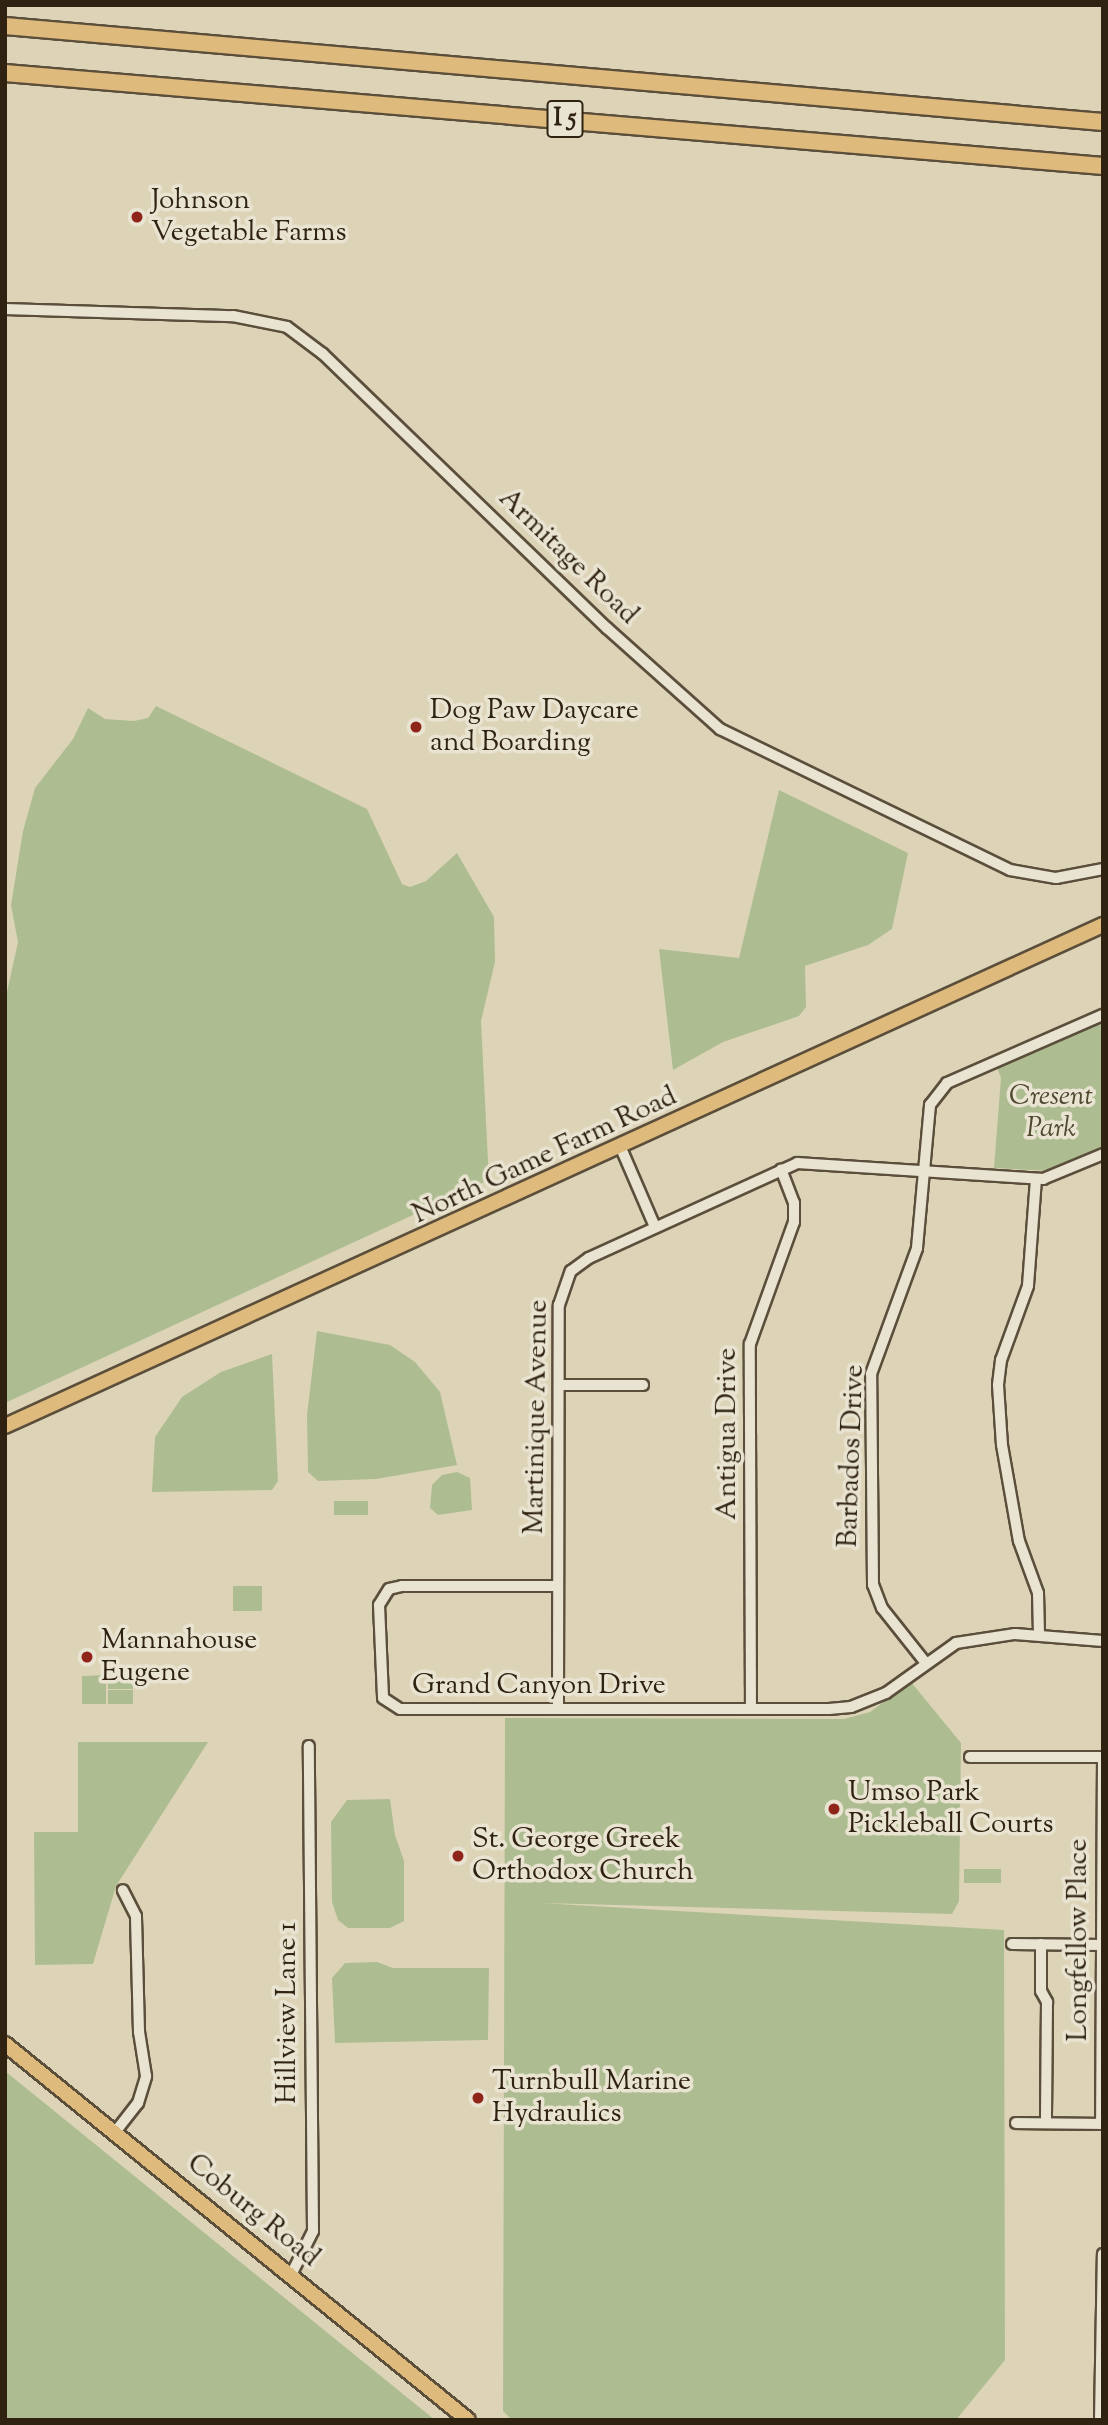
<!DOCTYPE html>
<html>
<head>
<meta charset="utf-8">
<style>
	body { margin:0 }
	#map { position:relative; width:1108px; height:2425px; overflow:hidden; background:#ddd4b8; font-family:"Sorts Mill Goudy",serif }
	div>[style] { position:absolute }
	.green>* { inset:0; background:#aebd91 }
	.roads { filter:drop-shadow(2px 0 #5b4e3b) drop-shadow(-2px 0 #5b4e3b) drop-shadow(0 2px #5b4e3b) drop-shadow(0 -2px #5b4e3b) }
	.minor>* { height:10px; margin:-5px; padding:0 5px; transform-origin:5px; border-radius:5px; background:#e9e3d1 }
	.major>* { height:14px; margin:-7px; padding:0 7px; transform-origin:7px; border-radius:7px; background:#deba7c }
	.highway>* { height:16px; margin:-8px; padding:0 8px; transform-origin:8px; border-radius:8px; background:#deba7c }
	.dots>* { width:19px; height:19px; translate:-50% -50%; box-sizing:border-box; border:4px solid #e9e3d1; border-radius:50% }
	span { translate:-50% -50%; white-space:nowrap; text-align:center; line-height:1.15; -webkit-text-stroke:7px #e9e3d1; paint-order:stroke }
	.shield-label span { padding:2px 5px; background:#e9e3d1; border:2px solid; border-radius:5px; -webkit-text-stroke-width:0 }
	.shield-label { font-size:26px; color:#302211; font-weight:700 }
	.poi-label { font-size:28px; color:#302211 }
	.left { translate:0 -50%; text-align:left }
	.street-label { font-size:28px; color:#302211 }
	.park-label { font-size:28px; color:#504931; font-style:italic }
	.frame { position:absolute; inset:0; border:7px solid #302211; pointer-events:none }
</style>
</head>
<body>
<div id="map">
	<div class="green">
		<i style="clip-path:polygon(156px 706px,367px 809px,402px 884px,410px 887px,426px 881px,457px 853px,494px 917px,495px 962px,481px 1021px,489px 1180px,5px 1403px,5px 1001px,18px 942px,11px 905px,23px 831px,35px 788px,73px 739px,88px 708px,105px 719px,134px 721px,148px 718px)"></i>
		<i style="clip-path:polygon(779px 790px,908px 853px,892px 929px,868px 945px,805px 966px,806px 1007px,799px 1016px,723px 1042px,673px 1070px,659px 949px,739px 958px)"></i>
		<i style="clip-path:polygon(1103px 1019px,1103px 1147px,1051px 1171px,994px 1168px,1001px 1078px,997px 1067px)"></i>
		<i style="clip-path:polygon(317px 1331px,390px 1345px,415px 1362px,440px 1392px,457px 1465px,376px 1479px,318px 1481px,308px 1472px,307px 1415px)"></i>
		<i style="clip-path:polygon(272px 1354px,278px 1481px,272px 1490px,152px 1492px,155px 1437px,182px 1397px,221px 1372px)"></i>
		<i style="clip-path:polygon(457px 1472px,470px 1478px,472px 1510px,438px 1515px,430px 1508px,432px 1485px,442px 1475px)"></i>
		<i style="clip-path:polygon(334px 1501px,368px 1501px,368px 1515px,334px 1515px)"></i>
		<i style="clip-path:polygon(233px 1586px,262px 1586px,262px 1611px,233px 1611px)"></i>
		<i style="clip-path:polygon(133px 1674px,133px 1689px,108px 1689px,108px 1675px)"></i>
		<i style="clip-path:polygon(106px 1675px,106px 1704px,82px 1704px,82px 1676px)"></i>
		<i style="clip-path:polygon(911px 1682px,961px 1743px,959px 1901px,952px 1914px,541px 1903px,1004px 1930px,1005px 2360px,956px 2420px,512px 2420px,503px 2411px,505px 1718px,844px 1719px,870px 1712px)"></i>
		<i style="clip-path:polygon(108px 1690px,133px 1690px,133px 1704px,108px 1704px)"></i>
		<i style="clip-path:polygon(78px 1742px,208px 1742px,116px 1886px,93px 1964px,35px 1965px,34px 1832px,78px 1832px)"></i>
		<i style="clip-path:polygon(390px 1799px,395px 1835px,404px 1861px,404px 1921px,390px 1928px,348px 1928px,338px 1920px,332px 1902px,331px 1822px,347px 1800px)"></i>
		<i style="clip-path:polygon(964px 1869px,1001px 1869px,1001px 1883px,964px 1883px)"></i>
		<i style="clip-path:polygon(377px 1962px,393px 1968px,489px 1968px,488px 2040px,335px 2043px,332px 1978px,345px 1963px)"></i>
		<i style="clip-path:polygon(5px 2071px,435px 2420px,5px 2420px)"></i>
	</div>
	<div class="roads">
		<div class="minor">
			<i style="left:5px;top:309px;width:228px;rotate:1.8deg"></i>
			<i style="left:233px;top:316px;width:55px;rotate:11.5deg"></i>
			<i style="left:287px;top:327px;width:45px;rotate:36.9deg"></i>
			<i style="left:323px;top:354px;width:395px;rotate:44deg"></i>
			<i style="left:607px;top:628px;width:152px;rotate:41.8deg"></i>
			<i style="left:720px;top:729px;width:322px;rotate:25.9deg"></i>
			<i style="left:1010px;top:870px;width:47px;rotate:9.9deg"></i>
			<i style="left:1056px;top:878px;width:48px;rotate:-10.8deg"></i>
			<i style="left:621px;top:1148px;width:86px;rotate:66.7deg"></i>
			<i style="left:1036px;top:1179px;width:107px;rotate:94.3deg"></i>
			<i style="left:1028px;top:1286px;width:79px;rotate:110deg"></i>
			<i style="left:1001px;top:1360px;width:25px;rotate:97deg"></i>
			<i style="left:998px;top:1385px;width:60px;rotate:86.2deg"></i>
			<i style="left:1002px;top:1445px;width:97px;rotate:80deg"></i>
			<i style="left:1019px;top:1541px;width:55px;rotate:69.9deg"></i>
			<i style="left:1038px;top:1593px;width:42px;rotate:88.6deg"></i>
			<i style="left:559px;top:1385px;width:84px"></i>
			<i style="left:557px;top:1586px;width:155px;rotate:180deg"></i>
			<i style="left:402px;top:1586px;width:13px;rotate:167deg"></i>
			<i style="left:389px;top:1589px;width:19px;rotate:122deg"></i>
			<i style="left:379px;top:1605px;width:93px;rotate:87.5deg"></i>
			<i style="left:383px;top:1698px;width:20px;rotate:33deg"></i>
			<i style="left:400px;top:1709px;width:429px"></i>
			<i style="left:829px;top:1709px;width:22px;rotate:-5deg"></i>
			<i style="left:851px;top:1707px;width:38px;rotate:-22deg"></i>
			<i style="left:886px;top:1693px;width:86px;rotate:-35.5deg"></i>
			<i style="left:956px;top:1643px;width:60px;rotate:-8.7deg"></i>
			<i style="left:1015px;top:1634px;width:88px;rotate:4.5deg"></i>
			<i style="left:925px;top:1662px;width:69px;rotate:-128.5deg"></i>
			<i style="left:882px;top:1608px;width:25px;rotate:-111deg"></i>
			<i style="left:873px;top:1585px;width:211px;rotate:-90.5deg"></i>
			<i style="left:871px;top:1374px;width:134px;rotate:-69.9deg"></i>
			<i style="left:917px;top:1248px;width:144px;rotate:-84.8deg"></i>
			<i style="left:930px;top:1105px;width:28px;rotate:-52deg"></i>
			<i style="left:947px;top:1083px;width:170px;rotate:-23.6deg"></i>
			<i style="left:558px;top:1709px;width:404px;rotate:-89.9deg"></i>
			<i style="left:559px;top:1305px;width:36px;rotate:-71deg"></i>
			<i style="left:571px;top:1271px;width:22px;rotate:-36deg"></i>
			<i style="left:589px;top:1258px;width:229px;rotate:-24.5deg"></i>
			<i style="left:797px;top:1163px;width:247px;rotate:3.7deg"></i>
			<i style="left:1043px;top:1179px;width:65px;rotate:-22.6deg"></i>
			<i style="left:751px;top:1709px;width:365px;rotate:-90.2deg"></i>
			<i style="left:750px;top:1344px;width:130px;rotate:-70.2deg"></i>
			<i style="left:794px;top:1222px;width:19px;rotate:-90deg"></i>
			<i style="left:794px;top:1203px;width:36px;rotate:-111deg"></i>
			<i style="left:970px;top:1757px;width:133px"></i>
			<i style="left:1103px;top:1757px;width:367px;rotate:90.3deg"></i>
			<i style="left:1012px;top:1944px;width:91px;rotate:0.6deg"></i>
			<i style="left:1041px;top:1944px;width:47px;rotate:90deg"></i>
			<i style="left:1041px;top:1991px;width:13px;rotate:61deg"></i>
			<i style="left:1047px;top:2002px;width:121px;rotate:90.5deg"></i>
			<i style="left:1016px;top:2123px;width:87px;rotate:0.7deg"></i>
			<i style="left:116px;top:2131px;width:36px;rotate:-52deg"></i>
			<i style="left:138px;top:2103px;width:28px;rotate:-73deg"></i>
			<i style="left:146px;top:2076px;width:45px;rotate:-99deg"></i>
			<i style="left:139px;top:2032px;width:116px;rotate:-91.5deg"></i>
			<i style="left:136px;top:1916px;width:29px;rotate:-117deg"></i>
			<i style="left:292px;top:2273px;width:47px;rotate:-63.4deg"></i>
			<i style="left:313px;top:2231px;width:485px;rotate:-90.5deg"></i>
			<i style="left:1100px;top:2420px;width:166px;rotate:-89deg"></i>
		</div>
		<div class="major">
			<i style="left:5px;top:1426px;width:1207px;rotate:-24.53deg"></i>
			<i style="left:5px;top:2044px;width:596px;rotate:39.08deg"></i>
		</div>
		<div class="highway">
			<i style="left:5px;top:26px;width:1102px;rotate:5deg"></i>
			<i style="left:5px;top:73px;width:1102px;rotate:4.84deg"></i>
		</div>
	</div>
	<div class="dots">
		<i style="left:137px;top:217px;background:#8f2418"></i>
		<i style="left:416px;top:727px;background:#8f2418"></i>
		<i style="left:87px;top:1657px;background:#8f2418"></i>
		<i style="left:834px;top:1809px;background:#8f2418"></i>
		<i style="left:458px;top:1856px;background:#8f2418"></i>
		<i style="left:478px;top:2098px;background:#8f2418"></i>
	</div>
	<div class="shield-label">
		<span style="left:565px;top:119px">I 5</span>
	</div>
	<div class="poi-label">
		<span class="left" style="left:151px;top:217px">Johnson<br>Vegetable Farms</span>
		<span class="left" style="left:430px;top:727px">Dog Paw Daycare<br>and Boarding</span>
		<span class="left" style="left:101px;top:1657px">Mannahouse<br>Eugene</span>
		<span class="left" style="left:848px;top:1809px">Umso Park<br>Pickleball Courts</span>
		<span class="left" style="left:472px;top:1856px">St. George Greek<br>Orthodox Church</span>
		<span class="left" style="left:492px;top:2098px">Turnbull Marine<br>Hydraulics</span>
	</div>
	<div class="street-label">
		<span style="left:568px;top:557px;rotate:44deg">Armitage Road</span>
		<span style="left:545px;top:1156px;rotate:-25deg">North Game Farm Road</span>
		<span style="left:537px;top:1417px;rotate:-89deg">Martinique Avenue</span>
		<span style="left:728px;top:1434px;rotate:-90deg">Antigua Drive</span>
		<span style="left:852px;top:1456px;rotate:-88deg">Barbados Drive</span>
		<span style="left:539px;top:1686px">Grand Canyon Drive</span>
		<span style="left:1079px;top:1940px;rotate:-90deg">Longfellow Place</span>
		<span style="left:288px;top:2013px;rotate:-90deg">Hillview Lane 1</span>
		<span style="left:253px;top:2211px;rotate:39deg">Coburg Road</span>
	</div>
	<div class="park-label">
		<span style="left:1051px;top:1113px">Cresent<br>Park</span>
	</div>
	<div class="frame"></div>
</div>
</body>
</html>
